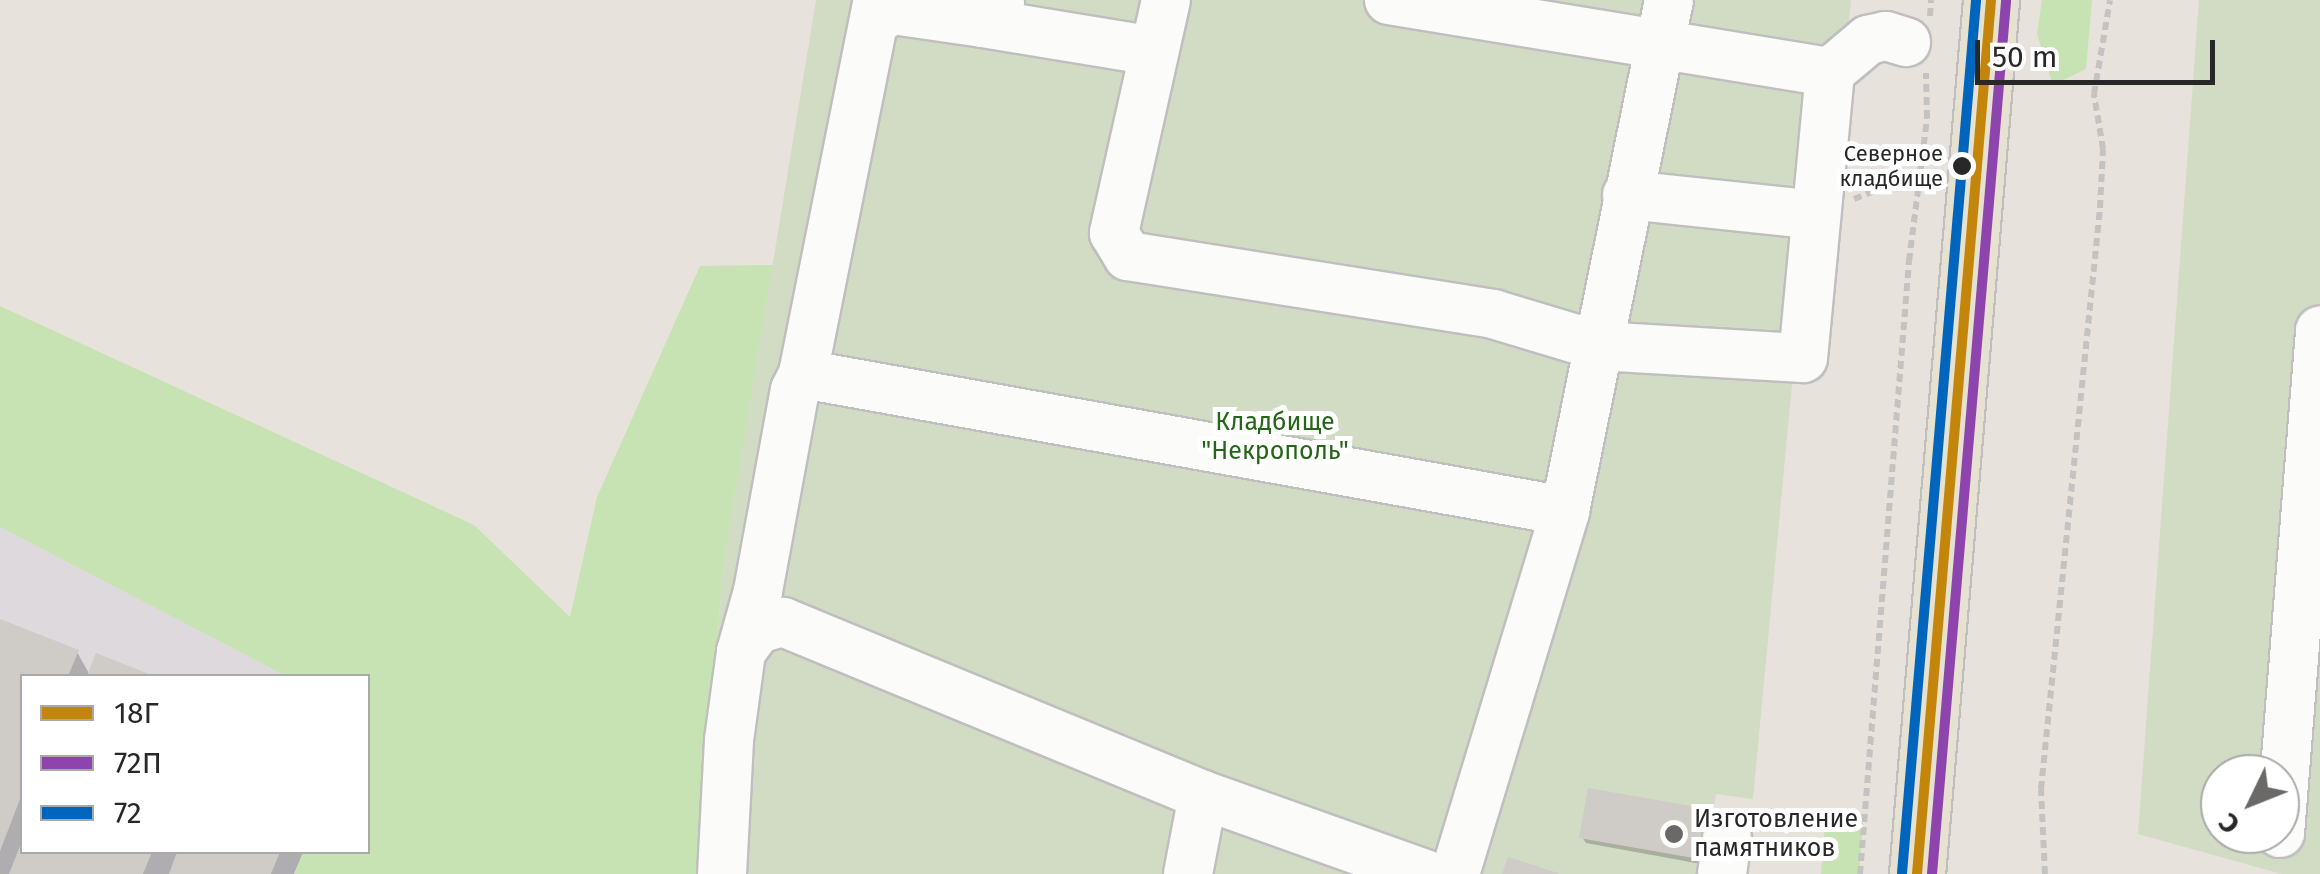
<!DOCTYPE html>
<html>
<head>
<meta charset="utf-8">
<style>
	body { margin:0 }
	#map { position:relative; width:2320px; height:874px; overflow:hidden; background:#e7e2dc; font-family:"Fira Sans",sans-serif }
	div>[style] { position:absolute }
	.industrial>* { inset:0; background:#ddd9dc }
	.green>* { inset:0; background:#c7e3b3 }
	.cemetery>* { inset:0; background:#d2dbc3 }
	.shadow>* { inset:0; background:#0003 }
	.building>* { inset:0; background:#cfccc8 }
	.path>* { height:6px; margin-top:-3px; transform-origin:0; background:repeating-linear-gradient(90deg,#c4c3c2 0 8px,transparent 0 13px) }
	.roads { filter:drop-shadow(2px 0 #c0bebe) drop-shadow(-2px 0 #c0bebe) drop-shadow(0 2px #c0bebe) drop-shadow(0 -2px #c0bebe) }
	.minor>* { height:48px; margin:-24px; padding:0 24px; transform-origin:24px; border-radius:24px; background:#fbfbfa }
	.major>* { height:55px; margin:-27.5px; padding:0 27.5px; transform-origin:27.5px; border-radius:27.5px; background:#e6e1d1 }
	.bus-1>* { height:10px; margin:-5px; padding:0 5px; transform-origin:5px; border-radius:5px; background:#c3860a }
	.bus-2>* { height:10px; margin:-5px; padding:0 5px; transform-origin:5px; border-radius:5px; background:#8e44ad }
	.bus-3>* { height:10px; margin:-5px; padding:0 5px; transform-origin:5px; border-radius:5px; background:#0065bd }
	.dots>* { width:28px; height:28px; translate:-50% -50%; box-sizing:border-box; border:5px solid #fff; border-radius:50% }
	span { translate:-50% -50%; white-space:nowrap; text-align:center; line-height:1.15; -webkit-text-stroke:10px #fff; paint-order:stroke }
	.bus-label { font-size:22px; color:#282828 }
	.right { translate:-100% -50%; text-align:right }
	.park-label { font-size:25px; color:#256517 }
	.poi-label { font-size:25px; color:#282828 }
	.left { translate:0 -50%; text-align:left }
	.legend { position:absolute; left:20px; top:674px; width:350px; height:180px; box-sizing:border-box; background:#fff; border:2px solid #a9a9a9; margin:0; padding:12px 18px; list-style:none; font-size:30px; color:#282828 }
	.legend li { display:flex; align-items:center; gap:20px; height:50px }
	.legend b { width:50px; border:2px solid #a9a9a9 }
	.north { position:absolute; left:2200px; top:754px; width:100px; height:100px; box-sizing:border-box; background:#fff; border:2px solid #a9a9a9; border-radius:50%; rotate:227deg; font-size:28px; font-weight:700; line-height:40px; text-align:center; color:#282828 }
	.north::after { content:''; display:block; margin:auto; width:35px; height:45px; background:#6b6967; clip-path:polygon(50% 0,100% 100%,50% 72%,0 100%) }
	.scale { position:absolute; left:1975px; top:40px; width:240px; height:45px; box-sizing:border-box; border:5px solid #282828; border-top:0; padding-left:12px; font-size:30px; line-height:35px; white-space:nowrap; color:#282828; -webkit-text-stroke:8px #fff; paint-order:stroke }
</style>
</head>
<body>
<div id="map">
	<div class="industrial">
		<i style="clip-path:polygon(0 527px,286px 676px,22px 676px,22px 852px,302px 852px,295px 874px,0 874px)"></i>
	</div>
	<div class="green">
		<i style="clip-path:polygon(2042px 0,2092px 0,2086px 69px,2053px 85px,2037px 34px)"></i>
		<i style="clip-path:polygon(773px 265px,723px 568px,699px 874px,295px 874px,302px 852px,368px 852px,368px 676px,286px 676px,0 527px,0 306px,474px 525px,570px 617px,597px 497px,700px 266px)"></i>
		<i style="clip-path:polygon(1826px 809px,1864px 814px,1859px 874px,1821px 874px)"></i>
	</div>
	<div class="cemetery">
		<i style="clip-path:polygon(816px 0,1851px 0,1813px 374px,1793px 373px,1753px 799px,1716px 794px,1702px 874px,699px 874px,723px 568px)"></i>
		<i style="clip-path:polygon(evenodd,2199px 0,2320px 0,2320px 874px,2282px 874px,2138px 834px,2199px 0,2220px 774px,2280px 774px,2280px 834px,2220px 834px,2220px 774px)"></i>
	</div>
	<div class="shadow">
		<i style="clip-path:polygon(0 622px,77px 652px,90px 675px,97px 656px,148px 676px,22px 676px,22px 852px,303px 852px,294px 874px,0 874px)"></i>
		<i style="clip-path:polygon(1712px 812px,1715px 818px,1707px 865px,1586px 843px,1582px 837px)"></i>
	</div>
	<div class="building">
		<i style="clip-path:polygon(0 619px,79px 650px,68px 676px,22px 676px,22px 794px,0 851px)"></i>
		<i style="clip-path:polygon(96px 653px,154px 676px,87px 676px)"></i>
		<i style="clip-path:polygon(1588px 788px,1714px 810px,1705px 860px,1579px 838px)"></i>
		<i style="clip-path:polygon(22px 841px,22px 852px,152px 852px,143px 874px,9px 874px)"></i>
		<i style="clip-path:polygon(177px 852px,280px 852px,271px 874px,169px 874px)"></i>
		<i style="clip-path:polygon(1508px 857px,1558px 873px,1558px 874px,1502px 874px)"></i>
	</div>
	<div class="path">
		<i style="left:1930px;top:16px;width:16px;rotate:-86deg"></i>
		<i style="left:1854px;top:199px;width:71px;rotate:-21.5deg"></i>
		<i style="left:1860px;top:874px;width:615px;rotate:-85.43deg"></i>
		<i style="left:1909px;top:261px;width:144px;rotate:-82.8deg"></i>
		<i style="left:1927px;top:118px;width:45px;rotate:-91.3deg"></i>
		<i style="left:2045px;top:874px;width:85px;rotate:-92.7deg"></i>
		<i style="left:2041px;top:789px;width:584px;rotate:-84.2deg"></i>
		<i style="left:2100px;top:208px;width:59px;rotate:-87.1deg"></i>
		<i style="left:2103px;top:149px;width:56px;rotate:-99.3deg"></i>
		<i style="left:2094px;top:94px;width:95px;rotate:-80.3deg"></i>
	</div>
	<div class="roads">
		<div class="minor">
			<i style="left:1166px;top:0;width:239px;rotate:102.6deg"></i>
			<i style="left:1114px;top:233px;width:27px;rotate:59deg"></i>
			<i style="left:1128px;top:256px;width:370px;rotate:9deg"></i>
			<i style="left:1493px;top:314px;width:111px;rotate:16.8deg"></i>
			<i style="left:1599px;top:346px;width:204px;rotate:3.4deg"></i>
			<i style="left:1803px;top:358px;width:287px;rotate:-84.6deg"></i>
			<i style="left:1389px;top:0;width:447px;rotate:9.3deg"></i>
			<i style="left:1830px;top:72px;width:50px;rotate:-40.1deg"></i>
			<i style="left:1868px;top:40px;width:18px;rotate:-13deg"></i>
			<i style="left:1886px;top:36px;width:21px;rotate:17deg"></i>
			<i style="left:875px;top:20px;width:21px;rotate:-29deg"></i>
			<i style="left:893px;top:10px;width:91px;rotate:8.2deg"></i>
			<i style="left:983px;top:23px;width:14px;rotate:-30deg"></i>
			<i style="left:995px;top:16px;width:14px;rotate:-69deg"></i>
			<i style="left:983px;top:23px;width:173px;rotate:9.3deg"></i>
			<i style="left:1627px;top:195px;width:190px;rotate:6deg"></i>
			<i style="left:803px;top:374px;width:774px;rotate:10.19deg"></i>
			<i style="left:741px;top:652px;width:29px;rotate:-54deg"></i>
			<i style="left:758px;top:629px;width:26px;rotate:-16deg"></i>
			<i style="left:783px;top:622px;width:454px;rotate:22.4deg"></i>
			<i style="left:1203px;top:795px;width:236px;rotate:19.6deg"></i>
			<i style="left:2280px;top:833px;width:504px;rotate:-85.44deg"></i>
			<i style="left:722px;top:874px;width:134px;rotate:-87deg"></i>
			<i style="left:729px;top:740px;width:89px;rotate:-82.2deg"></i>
			<i style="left:741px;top:652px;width:63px;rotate:-74.4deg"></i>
			<i style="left:758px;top:591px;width:204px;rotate:-79.6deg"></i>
			<i style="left:795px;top:390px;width:18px;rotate:-63deg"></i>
			<i style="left:803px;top:374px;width:381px;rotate:-78.7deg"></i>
			<i style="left:1188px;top:874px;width:80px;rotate:-79.2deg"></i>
			<i style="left:1455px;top:874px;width:379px;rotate:-73.1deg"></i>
			<i style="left:1565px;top:511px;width:521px;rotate:-78.5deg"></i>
			<i style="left:1722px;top:874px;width:36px;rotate:-82deg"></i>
		</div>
		<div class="major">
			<i style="left:1917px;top:874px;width:877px;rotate:-85.16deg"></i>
		</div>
	</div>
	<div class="bus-1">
		<i style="left:1917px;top:874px;width:877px;rotate:-85.16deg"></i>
	</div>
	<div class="bus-2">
		<i style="left:1932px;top:874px;width:876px;rotate:-85.15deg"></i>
	</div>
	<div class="bus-3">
		<i style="left:1902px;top:873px;width:876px;rotate:-85.15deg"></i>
	</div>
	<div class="dots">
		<i style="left:1962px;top:166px;background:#282828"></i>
		<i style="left:1674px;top:834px;background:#6b6967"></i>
	</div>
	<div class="bus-label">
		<span class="right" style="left:1943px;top:166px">Северное<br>кладбище</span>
	</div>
	<div class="park-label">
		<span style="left:1275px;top:437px">Кладбище<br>"Некрополь"</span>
	</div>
	<div class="poi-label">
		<span class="left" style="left:1694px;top:834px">Изготовление<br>памятников</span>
	</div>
	<ul class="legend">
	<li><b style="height:12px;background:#c3860a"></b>18Г</li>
	<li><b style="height:12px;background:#8e44ad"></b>72П</li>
	<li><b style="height:12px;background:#0065bd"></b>72</li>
	</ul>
	<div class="north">С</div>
	<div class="scale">50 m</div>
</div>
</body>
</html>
